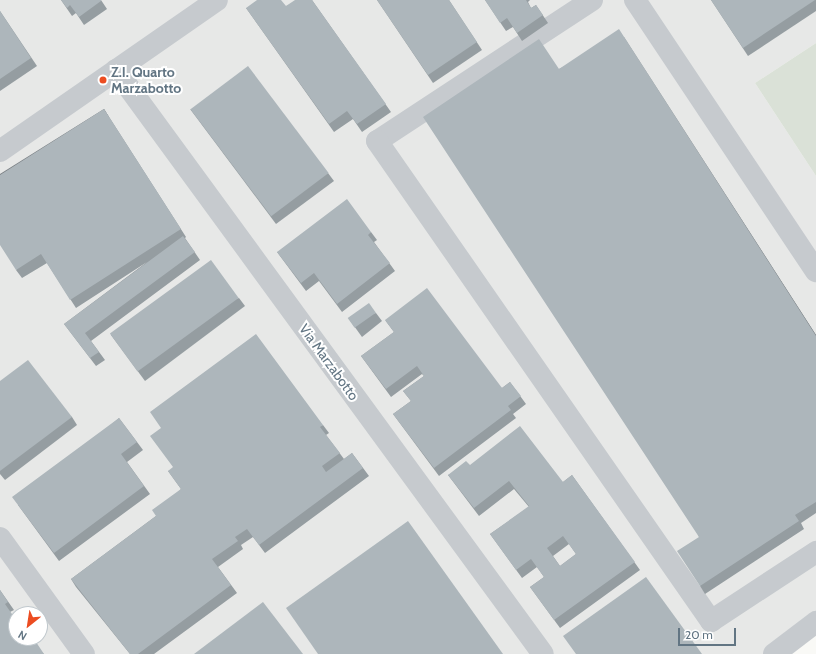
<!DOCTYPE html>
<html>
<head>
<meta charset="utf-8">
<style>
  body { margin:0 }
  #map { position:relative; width:816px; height:654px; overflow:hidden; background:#f9f9f6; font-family:Cabin,sans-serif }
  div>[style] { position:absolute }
  .built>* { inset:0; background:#e7e8e7 }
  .green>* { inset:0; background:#dae1d7 }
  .minor>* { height:22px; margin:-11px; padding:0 11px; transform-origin:11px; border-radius:11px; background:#c6cace }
  .wall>* { inset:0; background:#959da1 }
  .shaded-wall>* { inset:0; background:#797f83; transform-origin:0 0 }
  .building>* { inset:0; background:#adb6bb; transform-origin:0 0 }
  .dots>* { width:11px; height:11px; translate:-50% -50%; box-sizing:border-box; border:2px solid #fff; border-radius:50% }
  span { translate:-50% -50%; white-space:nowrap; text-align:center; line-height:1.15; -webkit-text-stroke:4px #fff; paint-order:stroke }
  .poi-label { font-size:14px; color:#627583; font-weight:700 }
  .left { translate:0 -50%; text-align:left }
  .street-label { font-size:14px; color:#627583 }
  .north { position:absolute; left:8px; top:606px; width:40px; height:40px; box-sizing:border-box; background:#fff; border:1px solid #c0c8cd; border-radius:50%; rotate:210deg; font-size:11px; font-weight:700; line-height:16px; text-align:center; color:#627583 }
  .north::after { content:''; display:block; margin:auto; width:14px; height:18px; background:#ec4d22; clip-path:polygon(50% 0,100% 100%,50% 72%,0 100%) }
  .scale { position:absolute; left:678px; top:628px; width:58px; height:18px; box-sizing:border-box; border:2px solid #627583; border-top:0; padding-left:5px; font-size:12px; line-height:14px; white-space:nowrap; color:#627583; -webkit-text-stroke:3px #fff; paint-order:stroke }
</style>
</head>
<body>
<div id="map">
  <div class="built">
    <div style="clip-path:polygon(evenodd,0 0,816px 0,816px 43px,755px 83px,816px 176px,816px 634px,789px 654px,0 654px,0 0,16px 614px,40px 614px,40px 638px,16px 638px,16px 614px)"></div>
  </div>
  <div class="green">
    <div style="clip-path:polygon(816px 43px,816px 176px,755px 83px)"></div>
  </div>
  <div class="minor">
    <div style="left:592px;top:0;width:257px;rotate:146.7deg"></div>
    <div style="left:377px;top:141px;width:585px;rotate:55.17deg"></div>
    <div style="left:711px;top:621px;width:126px;rotate:-33.3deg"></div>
    <div style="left:635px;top:0;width:326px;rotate:56.3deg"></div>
    <div style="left:116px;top:70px;width:723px;rotate:53.83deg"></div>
    <div style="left:0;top:151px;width:264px;rotate:-34.8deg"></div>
    <div style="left:0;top:538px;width:143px;rotate:54.1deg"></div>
    <div style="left:774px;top:654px;width:53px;rotate:-37.3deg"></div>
  </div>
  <div class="wall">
    <div style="clip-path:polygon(61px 0,101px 0,107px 9px,84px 25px,76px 13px,72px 16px)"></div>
    <div style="clip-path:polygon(312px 0,391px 112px,362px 132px,353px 119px,334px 132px,246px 8px,286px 6px)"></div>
    <div style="clip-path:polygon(377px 0,449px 0,482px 50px,433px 83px)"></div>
    <div style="clip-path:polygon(485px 0,530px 0,528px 2px,531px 8px,536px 5px,548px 23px,522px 41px,513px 27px,506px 31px)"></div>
    <div style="clip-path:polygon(711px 0,816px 0,816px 11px,748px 56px)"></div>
    <div style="clip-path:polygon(0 11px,37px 66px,0 91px)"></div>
    <div style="clip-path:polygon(624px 37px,816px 335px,816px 513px,801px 523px,804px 529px,705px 594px,700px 586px,699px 537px,559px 69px)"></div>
    <div style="clip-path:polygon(104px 109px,186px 237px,185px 238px,200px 260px,91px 341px,105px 360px,96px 366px,64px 324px,147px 262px,76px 308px,47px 263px,22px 278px,16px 270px)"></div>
    <div style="clip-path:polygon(190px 109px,328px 173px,334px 181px,276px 224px)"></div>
    <div style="clip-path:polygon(371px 232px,377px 240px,374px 242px,395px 271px,342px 312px,319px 281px,306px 291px,277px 252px)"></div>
    <div style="clip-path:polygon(239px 298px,245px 306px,145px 381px,111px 335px)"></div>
    <div style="clip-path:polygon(376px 313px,382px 321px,362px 337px,349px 319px)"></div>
    <div style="clip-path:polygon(385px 320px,502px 388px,510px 382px,526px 404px,513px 414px,516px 418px,439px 476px,393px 414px,411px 401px,403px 391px,424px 376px,422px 374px,391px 397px,361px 356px,394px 332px)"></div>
    <div style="clip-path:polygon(0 381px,72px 417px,77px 425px,5px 480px,0 474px)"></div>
    <div style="clip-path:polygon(119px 418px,143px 450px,127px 462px,150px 494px,59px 561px,18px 505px)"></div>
    <div style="clip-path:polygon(323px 425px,329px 433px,326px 435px,344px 459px,352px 453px,369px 476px,265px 553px,253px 537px,241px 545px,243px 549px,218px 567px,237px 593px,154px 654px,130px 654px,76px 587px,71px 579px,156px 516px,181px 489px,168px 471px)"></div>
    <div style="clip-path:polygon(evenodd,470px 465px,563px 482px,572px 475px,640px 570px,560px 628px,530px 587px,544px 577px,537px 567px,522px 578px,490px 534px,529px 507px,514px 489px,479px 516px,448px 475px,470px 465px,569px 544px,576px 554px,560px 566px,553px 556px,569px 544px)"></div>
    <div style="clip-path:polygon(0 590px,14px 610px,10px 612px,32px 644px,44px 654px,0 654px)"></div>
  </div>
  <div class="shaded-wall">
    <div style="clip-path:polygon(619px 29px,816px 335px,816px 336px)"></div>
    <div style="left:104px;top:109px;width:9px;height:143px;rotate:58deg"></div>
  </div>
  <div class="building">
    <div style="clip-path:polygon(61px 0,101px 0,101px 1px,79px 17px,70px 5px,67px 8px)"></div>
    <div style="clip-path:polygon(257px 0,281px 0,286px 6px,295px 0,312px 0,386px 104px,357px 124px,347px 111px,329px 124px,246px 8px)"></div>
    <div style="clip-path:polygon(377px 0,449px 0,477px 42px,428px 75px)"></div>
    <div style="clip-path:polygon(485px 0,526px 0,531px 8px,536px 5px,543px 15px,517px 33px,507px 18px,500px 23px)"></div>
    <div style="clip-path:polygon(711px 0,815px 0,743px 48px)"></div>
    <div style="clip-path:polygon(0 11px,31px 58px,0 79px)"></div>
    <div style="clip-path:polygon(619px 29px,816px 336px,816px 502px,795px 515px,799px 521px,700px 586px,677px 551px,699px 537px,423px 117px,539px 39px,559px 69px)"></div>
    <div style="left:248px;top:66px;width:134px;height:72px;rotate:53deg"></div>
    <div style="clip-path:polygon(104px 109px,181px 229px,70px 300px,41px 254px,16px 270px,0 245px,0 175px)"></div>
    <div style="clip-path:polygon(347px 199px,371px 232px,368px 235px,390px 263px,337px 304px,314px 273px,301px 283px,277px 252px)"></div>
    <div style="clip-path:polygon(183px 236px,195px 252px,85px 333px,99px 352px,90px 358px,64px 324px)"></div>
    <div style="left:211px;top:260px;width:47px;height:125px;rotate:54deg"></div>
    <div style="clip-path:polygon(427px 288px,502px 388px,510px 382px,521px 396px,508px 406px,511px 410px,434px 468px,393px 414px,411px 401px,403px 391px,424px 376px,417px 366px,386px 389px,361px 356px,394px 332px,385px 320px)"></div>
    <div style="left:369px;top:303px;width:12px;height:26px;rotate:55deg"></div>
    <div style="clip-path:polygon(256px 334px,323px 425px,320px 427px,340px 453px,322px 466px,326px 472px,352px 453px,363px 468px,259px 545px,247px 529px,235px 537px,238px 541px,212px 559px,231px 585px,138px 654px,130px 654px,71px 579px,156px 516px,152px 510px,181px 489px,168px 471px,173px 467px,150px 436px,161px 428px,150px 412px)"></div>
    <div style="clip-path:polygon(28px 360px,72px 417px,0 471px,0 381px)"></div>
    <div style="clip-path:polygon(119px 418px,137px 442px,121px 454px,144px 486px,54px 553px,12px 497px)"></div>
    <div style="clip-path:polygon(evenodd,520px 426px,563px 482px,572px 475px,635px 562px,554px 620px,530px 587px,544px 577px,531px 559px,516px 570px,490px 534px,529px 506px,509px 481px,474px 508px,448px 475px,466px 461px,470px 465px,520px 426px,563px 536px,576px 554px,560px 566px,547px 548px,563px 536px)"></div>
    <div style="clip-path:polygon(408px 521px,503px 654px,318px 654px,286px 608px)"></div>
    <div style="clip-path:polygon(646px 577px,702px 654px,576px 654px,563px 636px)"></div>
    <div style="clip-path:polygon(0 590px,8px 602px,5px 604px,16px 620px,16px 638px,28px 638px,32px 644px,36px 642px,44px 654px,0 654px)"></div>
    <div style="clip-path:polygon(263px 602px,303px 654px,194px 654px)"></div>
  </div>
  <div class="dots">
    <div style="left:103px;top:80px;background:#ec4d22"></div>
  </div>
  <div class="poi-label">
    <span class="left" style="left:111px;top:80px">Z.I. Quarto<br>Marzabotto</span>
  </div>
  <div class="street-label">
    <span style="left:329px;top:362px;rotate:54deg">Via Marzabotto</span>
  </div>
  <div class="north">N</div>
  <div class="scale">20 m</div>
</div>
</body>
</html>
